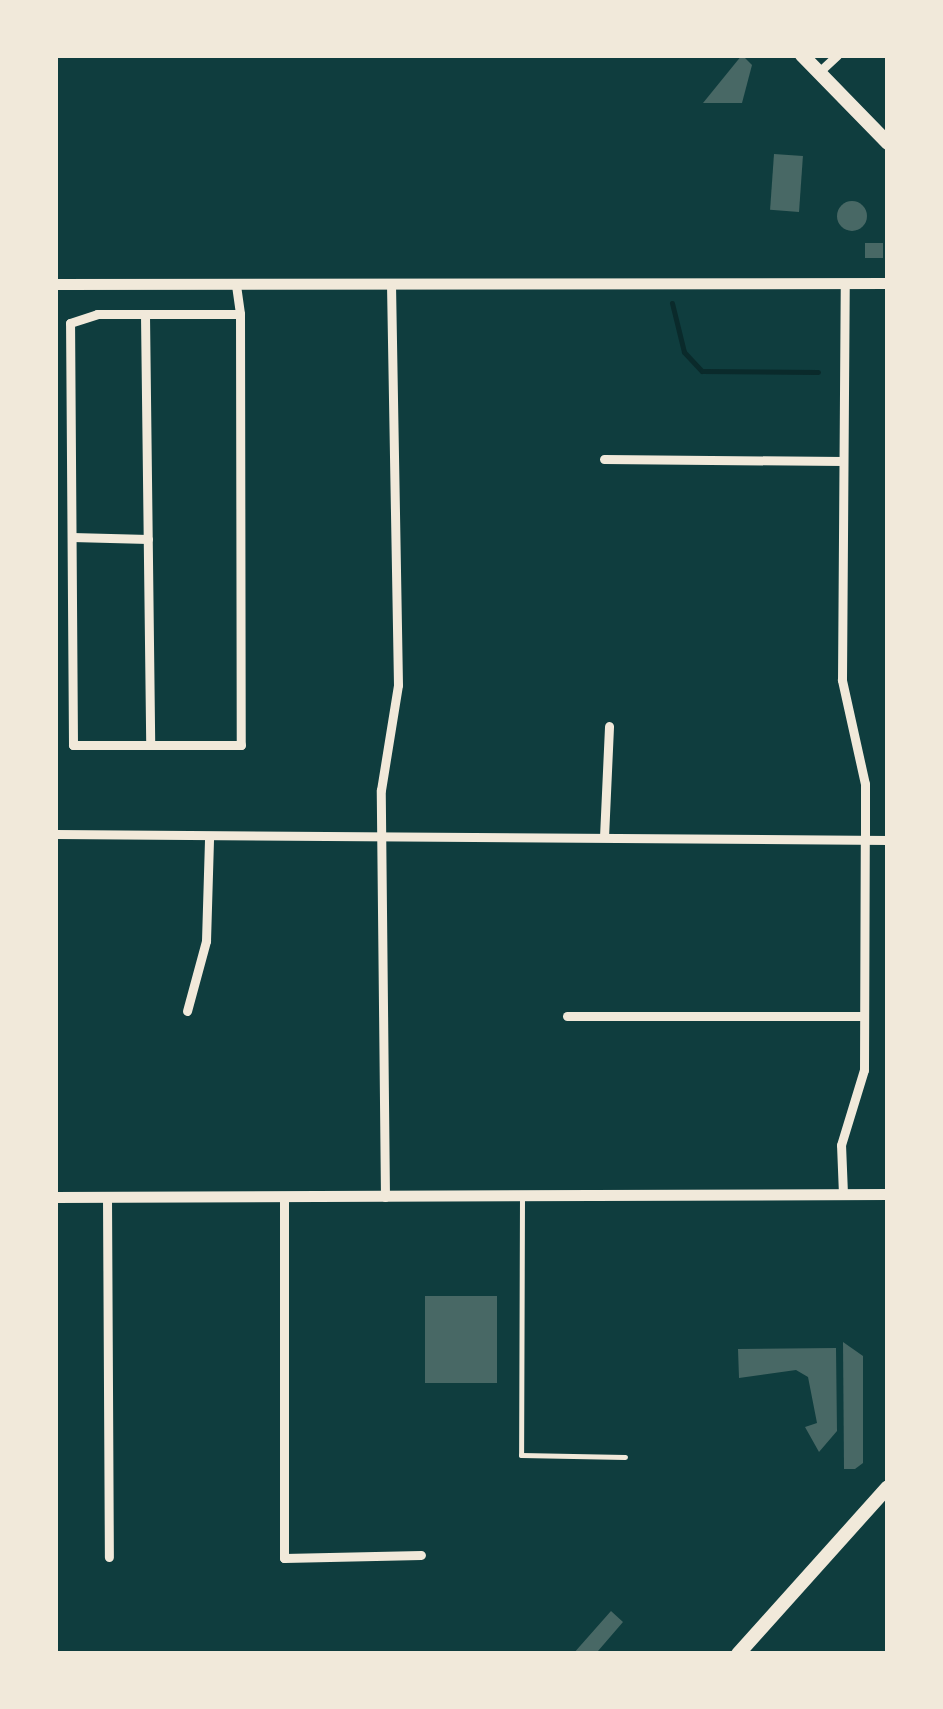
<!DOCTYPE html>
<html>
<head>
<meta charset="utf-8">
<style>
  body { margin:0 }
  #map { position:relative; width:943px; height:1709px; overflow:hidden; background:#0f3d3e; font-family:"PT Sans",sans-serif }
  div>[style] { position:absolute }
  .stream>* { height:5px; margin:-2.5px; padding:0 2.5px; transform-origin:2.5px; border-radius:2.5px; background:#0a2a2b }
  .building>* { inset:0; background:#486865; transform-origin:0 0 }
  .round { border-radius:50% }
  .service>* { height:5px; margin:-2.5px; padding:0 2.5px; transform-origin:2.5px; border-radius:2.5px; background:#f1e9da }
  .minor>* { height:9px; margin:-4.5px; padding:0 4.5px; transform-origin:4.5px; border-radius:4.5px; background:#f1e9da }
  .tertiary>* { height:11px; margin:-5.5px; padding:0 5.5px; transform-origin:5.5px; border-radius:5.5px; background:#f1e9da }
  .primary>* { height:14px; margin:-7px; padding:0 7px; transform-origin:7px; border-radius:7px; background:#f1e9da }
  span { translate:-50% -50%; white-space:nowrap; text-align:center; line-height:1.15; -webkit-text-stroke:10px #f1e9da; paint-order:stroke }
  .frame { position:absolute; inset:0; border:58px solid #f1e9da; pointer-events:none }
</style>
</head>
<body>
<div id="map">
  <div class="stream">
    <div style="left:672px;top:303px;width:50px;rotate:76.2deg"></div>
    <div style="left:684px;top:352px;width:26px;rotate:47deg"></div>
    <div style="left:702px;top:371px;width:116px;rotate:0.5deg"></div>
  </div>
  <div class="building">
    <div style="clip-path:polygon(742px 55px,752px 65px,742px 103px,703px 103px)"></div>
    <div style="left:774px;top:154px;width:29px;height:56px;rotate:4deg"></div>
    <div class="round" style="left:837px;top:201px;width:30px;height:30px"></div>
    <div style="left:883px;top:243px;width:15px;height:18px;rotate:90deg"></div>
    <div style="left:425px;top:1296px;width:72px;height:87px"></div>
    <div style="clip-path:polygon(843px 1342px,863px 1356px,863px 1463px,855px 1469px,844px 1469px)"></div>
    <div style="clip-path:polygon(836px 1348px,837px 1431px,819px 1452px,805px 1427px,817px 1423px,808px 1377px,796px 1370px,739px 1378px,738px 1349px)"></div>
    <div style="clip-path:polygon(611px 1611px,623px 1622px,598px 1651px,617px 1654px,573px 1654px)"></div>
  </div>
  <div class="service">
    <div style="left:522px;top:1198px;width:257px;rotate:90.2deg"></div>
    <div style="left:521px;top:1455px;width:104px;rotate:1.1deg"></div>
  </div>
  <div class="minor">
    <div style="left:819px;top:72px;width:25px;rotate:-43deg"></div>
    <div style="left:236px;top:285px;width:29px;rotate:82deg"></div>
    <div style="left:240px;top:314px;width:431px;rotate:89.9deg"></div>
    <div style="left:241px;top:745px;width:168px;rotate:180deg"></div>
    <div style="left:73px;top:745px;width:422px;rotate:-90.4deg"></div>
    <div style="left:70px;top:323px;width:28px;rotate:-18deg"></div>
    <div style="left:97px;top:314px;width:143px"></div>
    <div style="left:145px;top:315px;width:430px;rotate:89.3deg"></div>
    <div style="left:604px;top:459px;width:239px;rotate:0.5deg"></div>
    <div style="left:72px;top:537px;width:76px;rotate:1.5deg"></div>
    <div style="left:55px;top:834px;width:833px;rotate:0.41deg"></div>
    <div style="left:604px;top:837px;width:111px;rotate:-87.4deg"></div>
    <div style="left:187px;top:1011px;width:73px;rotate:-74.8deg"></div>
    <div style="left:206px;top:941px;width:103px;rotate:-88.3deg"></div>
    <div style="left:567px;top:1016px;width:297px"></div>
    <div style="left:843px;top:1194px;width:49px;rotate:-92.3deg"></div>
    <div style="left:841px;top:1145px;width:78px;rotate:-73deg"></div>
    <div style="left:864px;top:1070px;width:230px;rotate:-89.8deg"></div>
    <div style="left:865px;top:840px;width:56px;rotate:-90deg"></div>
    <div style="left:865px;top:784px;width:107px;rotate:-102.5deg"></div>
    <div style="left:842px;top:680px;width:396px;rotate:-89.6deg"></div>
    <div style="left:107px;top:1197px;width:360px;rotate:89.7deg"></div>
    <div style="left:284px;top:1197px;width:361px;rotate:90deg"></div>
    <div style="left:284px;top:1558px;width:137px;rotate:-1.3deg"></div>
    <div style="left:385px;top:1197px;width:407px;rotate:-90.6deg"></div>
    <div style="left:381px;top:790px;width:106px;rotate:-80.8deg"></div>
    <div style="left:398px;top:685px;width:402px;rotate:-91deg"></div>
  </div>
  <div class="tertiary">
    <div style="left:55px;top:284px;width:833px;rotate:-0.07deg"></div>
    <div style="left:55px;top:1197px;width:833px;rotate:-0.21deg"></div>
  </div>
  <div class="primary">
    <div style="left:802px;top:55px;width:123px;rotate:45.7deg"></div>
    <div style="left:738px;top:1654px;width:224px;rotate:-48.1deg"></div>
  </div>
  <div class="frame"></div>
</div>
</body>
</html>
